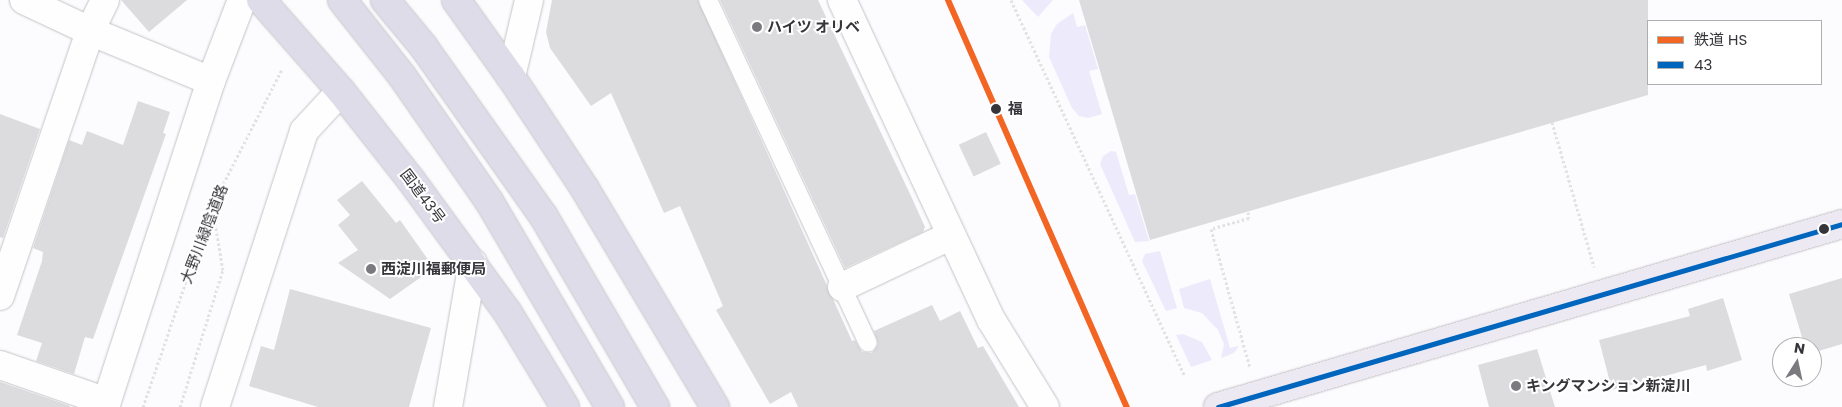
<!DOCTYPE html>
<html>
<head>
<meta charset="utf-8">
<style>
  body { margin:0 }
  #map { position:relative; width:1842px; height:407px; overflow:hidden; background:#fcfbfe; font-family:Poppins,"Noto Sans JP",sans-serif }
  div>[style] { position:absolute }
  .green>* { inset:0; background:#edeafc }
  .building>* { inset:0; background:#dcdcdf; transform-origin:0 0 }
  .path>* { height:3px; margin-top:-1.5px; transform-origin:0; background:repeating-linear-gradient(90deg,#e2e2e2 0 2.5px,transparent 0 5px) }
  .roads { filter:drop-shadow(0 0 1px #c4c3c6) drop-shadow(0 0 1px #c4c3c6) }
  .lane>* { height:18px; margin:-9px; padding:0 9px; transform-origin:9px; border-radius:9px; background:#fffeff }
  .street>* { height:28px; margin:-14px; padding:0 14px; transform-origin:14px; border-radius:14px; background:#fffeff }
  .secondary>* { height:28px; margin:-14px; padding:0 14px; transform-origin:14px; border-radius:14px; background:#fffeff }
  .primary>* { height:28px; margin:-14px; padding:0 14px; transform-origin:14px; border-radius:14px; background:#ece9f3 }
  .highway>* { height:28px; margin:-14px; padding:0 14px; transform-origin:14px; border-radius:14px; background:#dfdcea }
  .bus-1>* { height:5px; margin:-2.5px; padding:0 2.5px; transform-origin:2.5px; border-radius:2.5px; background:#0065bd }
  .rail-1>* { height:6px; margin:-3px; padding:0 3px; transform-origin:3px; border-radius:3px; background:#f26522 }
  .dots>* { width:14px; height:14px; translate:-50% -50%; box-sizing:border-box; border:2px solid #fff; border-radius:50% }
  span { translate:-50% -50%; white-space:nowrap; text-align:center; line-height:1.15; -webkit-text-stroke:4px #fff; paint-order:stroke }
  .poi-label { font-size:15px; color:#36353a; font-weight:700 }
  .left { translate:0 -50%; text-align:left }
  .stop-label { font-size:15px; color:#36353a; font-weight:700 }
  .street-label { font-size:15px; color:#36353a }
  .legend { position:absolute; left:1647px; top:20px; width:175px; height:65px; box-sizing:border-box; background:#fff; border:1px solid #afaeb0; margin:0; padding:6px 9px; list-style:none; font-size:15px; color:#36353a }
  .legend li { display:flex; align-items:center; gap:10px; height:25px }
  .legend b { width:25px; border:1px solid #afaeb0 }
  .north { position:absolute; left:1772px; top:337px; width:50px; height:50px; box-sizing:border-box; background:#fff; border:1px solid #afaeb0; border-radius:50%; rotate:10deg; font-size:14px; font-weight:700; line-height:20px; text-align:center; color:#36353a }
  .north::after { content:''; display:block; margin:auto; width:18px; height:22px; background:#7b7a7f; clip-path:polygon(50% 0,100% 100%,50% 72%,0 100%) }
</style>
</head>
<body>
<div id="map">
  <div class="green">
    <div style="clip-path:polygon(1022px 0,1053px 0,1038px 17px)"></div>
    <div style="clip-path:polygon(1073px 13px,1077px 27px,1085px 25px,1098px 69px,1089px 71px,1102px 114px,1088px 118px,1079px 116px,1072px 108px,1049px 57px,1051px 34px,1057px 24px)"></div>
    <div style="clip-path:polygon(1111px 151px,1116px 152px,1129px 195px,1135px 194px,1149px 241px,1135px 242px,1100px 164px,1103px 156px)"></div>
    <div style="clip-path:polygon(1160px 251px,1177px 308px,1166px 311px,1142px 261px,1145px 254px)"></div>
    <div style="clip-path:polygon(1210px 279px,1230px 348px,1239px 346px,1234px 353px,1221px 358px,1224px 344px,1218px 330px,1202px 313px,1184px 308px,1179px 289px)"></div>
    <div style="clip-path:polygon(1183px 334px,1202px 342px,1212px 360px,1191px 367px,1176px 335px)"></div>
  </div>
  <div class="building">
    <div style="clip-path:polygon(121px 0,187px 0,149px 32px)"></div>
    <div style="clip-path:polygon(552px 0,698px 0,852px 341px,855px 340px,862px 352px,872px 353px,878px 344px,874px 331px,932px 305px,940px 321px,960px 311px,978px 348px,983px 346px,1019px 407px,798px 407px,791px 392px,770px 404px,716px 310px,723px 306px,680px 206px,664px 213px,611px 93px,591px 106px,550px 48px,546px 32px)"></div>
    <div style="clip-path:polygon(720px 0,818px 0,911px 196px,925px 227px,923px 232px,845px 268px)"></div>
    <div style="clip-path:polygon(1079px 0,1648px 0,1648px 95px,1150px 240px)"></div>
    <div style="clip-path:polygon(138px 101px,170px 112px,163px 133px,166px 134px,93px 339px,85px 337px,74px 374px,36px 361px,42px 343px,17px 335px,42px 261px,43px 252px,33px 248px,69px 140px,82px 145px,87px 131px,123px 145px)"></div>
    <div style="clip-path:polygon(0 114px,40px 129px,3px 238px,0 237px)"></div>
    <div style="left:986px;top:132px;width:35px;height:30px;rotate:65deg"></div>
    <div style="clip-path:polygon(362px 181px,396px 223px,400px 220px,434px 268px,390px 299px,338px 263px,358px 250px,338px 225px,350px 215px,337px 200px)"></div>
    <div style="clip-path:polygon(1842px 278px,1842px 344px,1812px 353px,1812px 347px,1805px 347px,1789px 294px)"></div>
    <div style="clip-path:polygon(290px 289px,431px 328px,409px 407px,318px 407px,249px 386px,261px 346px,274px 350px)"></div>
    <div style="clip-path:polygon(1723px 298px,1742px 360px,1707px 371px,1706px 365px,1612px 390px,1599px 340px,1690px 316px,1688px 309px)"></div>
    <div style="clip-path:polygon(1537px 349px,1555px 407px,1489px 407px,1478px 365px)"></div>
    <div style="clip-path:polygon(0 382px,70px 406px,69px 407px,0 407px)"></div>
  </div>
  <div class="path">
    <div style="left:1011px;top:0;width:414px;rotate:65.2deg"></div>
    <div style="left:1552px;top:122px;width:151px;rotate:73.8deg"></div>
    <div style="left:1248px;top:212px;width:6px;rotate:81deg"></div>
    <div style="left:1249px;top:218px;width:40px;rotate:164deg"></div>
    <div style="left:1211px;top:229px;width:144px;rotate:74.3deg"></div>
    <div style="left:143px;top:407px;width:213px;rotate:-71.1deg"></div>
    <div style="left:212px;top:206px;width:154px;rotate:-62.9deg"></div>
    <div style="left:180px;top:407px;width:144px;rotate:-72.6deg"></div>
    <div style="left:223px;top:270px;width:65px;rotate:-99.8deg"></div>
  </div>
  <div class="roads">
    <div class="lane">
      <div style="left:708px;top:0;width:378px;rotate:65deg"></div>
    </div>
    <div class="street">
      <div style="left:842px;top:287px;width:119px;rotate:-25.3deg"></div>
      <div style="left:0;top:296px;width:280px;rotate:-71.2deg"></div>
      <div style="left:90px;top:31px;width:131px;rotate:22.5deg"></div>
      <div style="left:0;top:365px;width:113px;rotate:19.1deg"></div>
      <div style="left:105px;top:407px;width:343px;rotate:-72deg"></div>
      <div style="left:211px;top:81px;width:87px;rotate:-69.1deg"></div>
      <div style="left:215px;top:407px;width:290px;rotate:-72.1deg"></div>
      <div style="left:304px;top:131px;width:54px;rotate:-47.2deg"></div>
      <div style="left:448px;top:407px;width:146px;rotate:-80.2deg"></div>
    </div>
    <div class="secondary">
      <div style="left:24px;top:0;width:73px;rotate:25.2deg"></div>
      <div style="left:90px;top:31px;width:34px;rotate:-64deg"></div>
      <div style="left:842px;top:0;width:354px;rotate:65deg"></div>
      <div style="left:992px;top:321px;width:101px;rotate:58.4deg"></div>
      <div style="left:511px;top:77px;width:79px;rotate:-76.8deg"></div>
    </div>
    <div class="primary">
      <div style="left:1218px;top:407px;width:650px;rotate:-16.34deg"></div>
    </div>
    <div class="highway">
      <div style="left:261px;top:0;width:121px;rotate:48.7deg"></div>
      <div style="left:341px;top:91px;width:113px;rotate:51.8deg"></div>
      <div style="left:411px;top:180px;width:165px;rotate:53.9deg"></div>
      <div style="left:508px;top:313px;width:110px;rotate:58.8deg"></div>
      <div style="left:342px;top:0;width:97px;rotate:51.7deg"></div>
      <div style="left:402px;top:76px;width:152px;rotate:55.2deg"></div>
      <div style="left:489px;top:201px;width:239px;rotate:59.6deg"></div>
      <div style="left:385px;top:0;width:60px;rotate:50.4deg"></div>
      <div style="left:423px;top:46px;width:209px;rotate:54.7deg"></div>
      <div style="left:544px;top:217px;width:220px;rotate:59.7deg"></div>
      <div style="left:456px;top:0;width:95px;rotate:54.5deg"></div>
      <div style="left:511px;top:77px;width:134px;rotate:56.5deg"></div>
      <div style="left:585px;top:189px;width:254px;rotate:59.2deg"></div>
    </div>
  </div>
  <div class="bus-1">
    <div style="left:1218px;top:407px;width:650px;rotate:-16.34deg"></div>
  </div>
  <div class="rail-1">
    <div style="left:948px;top:0;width:445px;rotate:66.3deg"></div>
  </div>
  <div class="dots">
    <div style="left:757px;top:27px;background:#7b7a7f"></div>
    <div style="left:996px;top:109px;background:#36353a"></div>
    <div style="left:1824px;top:229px;background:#36353a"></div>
    <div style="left:371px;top:269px;background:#7b7a7f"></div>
    <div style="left:1516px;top:386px;background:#7b7a7f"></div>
  </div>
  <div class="poi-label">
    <span class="left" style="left:767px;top:27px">ハイツ オリベ</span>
    <span class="left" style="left:381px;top:269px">西淀川福郵便局</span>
    <span class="left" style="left:1526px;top:386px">キングマンション新淀川</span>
  </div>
  <div class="stop-label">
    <span class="left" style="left:1008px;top:109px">福</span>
  </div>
  <div class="street-label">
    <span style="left:423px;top:196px;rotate:53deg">国道43号</span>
    <span style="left:204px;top:234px;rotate:-69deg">大野川緑陰道路</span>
  </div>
  <ul class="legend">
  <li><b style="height:6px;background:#f26522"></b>鉄道 HS</li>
  <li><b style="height:6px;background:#0065bd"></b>43</li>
  </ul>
  <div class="north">N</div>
</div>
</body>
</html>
